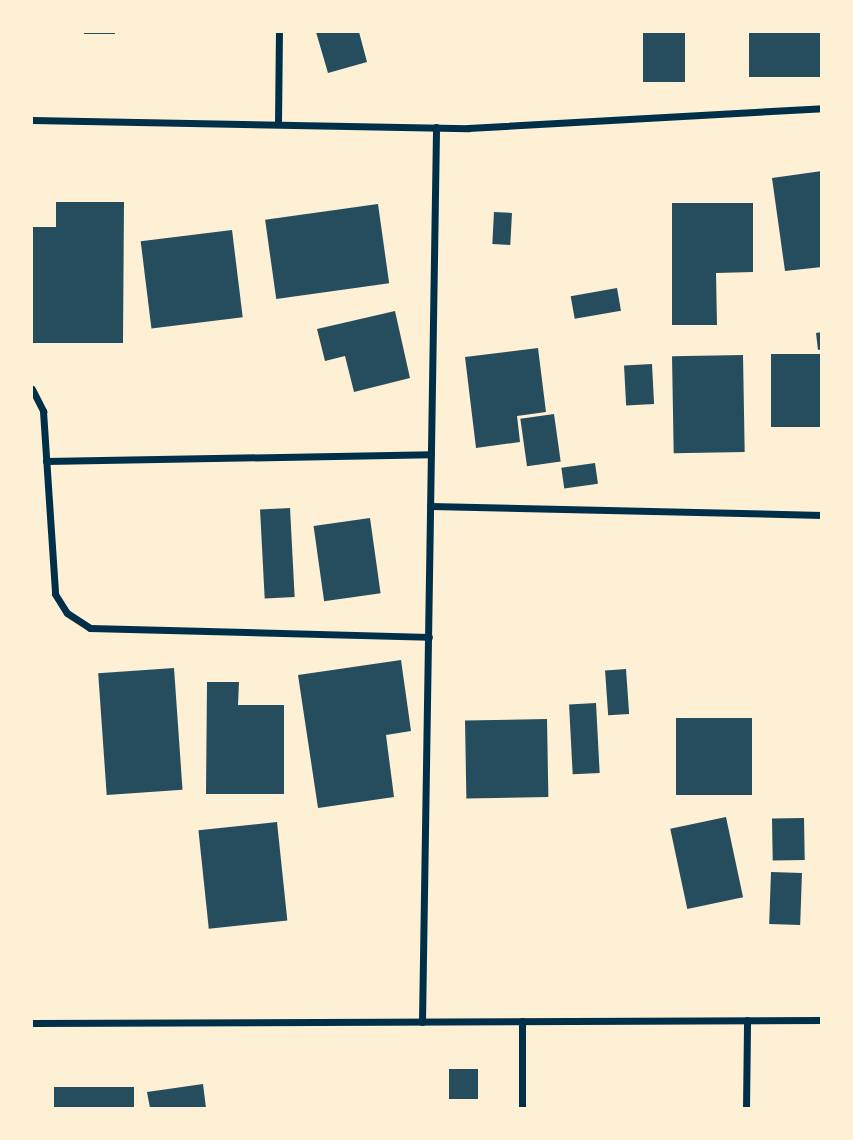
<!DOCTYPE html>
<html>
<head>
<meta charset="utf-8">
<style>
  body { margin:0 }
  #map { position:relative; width:853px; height:1140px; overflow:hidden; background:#fdf0d5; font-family:Bitter,serif }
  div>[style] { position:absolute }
  .building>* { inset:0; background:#264d5e; transform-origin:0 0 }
  .minor>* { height:7px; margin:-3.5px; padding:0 3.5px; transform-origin:3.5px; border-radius:3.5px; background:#003049 }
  span { translate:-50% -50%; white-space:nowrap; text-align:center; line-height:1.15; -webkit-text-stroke:5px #fdf0d5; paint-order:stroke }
  .frame { position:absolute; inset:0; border:33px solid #fdf0d5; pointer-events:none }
</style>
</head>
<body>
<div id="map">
  <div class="building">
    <div style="left:84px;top:32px;width:31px;height:2px"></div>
    <div style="clip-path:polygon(316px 32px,359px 32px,367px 62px,328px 73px)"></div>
    <div style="left:643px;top:32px;width:42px;height:50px"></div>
    <div style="left:749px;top:32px;width:73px;height:45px"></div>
    <div style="clip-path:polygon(822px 171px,822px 267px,785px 271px,772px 178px)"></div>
    <div style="clip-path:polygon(56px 202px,124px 202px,123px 343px,32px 343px,32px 227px,56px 227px)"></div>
    <div style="clip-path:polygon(672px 203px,753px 203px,753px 272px,716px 273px,717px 325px,672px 325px)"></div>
    <div style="left:378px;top:204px;width:80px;height:114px;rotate:82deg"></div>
    <div style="left:494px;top:212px;width:18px;height:32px;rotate:3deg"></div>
    <div style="left:232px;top:230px;width:88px;height:92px;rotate:83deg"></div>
    <div style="left:617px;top:288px;width:23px;height:47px;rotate:80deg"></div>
    <div style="clip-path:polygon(395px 311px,410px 378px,354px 392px,345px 356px,325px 361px,317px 329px)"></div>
    <div style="clip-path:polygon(822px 332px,822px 349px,818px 350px,816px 333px)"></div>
    <div style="clip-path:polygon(538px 348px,546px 412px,517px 416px,520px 442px,476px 448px,465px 357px)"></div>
    <div style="left:822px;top:354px;width:73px;height:51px;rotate:90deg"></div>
    <div style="left:743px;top:355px;width:97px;height:71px;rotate:89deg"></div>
    <div style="left:652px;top:364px;width:40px;height:28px;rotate:87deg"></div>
    <div style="left:554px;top:414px;width:48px;height:34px;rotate:82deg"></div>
    <div style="left:595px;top:463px;width:21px;height:34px;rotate:82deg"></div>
    <div style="left:290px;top:508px;width:89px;height:30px;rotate:87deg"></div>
    <div style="left:370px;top:518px;width:76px;height:57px;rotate:82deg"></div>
    <div style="clip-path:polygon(401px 660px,411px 731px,386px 735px,394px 797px,318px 808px,298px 675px)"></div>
    <div style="left:174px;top:668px;width:122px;height:76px;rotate:86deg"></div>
    <div style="left:626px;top:669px;width:45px;height:21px;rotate:86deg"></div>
    <div style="clip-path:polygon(207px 682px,239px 682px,238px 705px,284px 705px,284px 794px,206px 794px)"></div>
    <div style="left:596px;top:703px;width:70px;height:27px;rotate:87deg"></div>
    <div style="left:752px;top:718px;width:77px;height:76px;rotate:90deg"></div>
    <div style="left:547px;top:719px;width:78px;height:82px;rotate:89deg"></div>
    <div style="left:726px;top:817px;width:82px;height:57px;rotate:78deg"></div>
    <div style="left:804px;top:818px;width:42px;height:32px;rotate:89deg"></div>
    <div style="left:277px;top:822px;width:99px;height:79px;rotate:84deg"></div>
    <div style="left:771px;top:872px;width:31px;height:52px;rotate:2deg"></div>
    <div style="left:478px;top:1069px;width:30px;height:29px;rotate:90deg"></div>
    <div style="clip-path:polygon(203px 1084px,206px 1108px,150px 1108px,147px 1092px)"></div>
    <div style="left:54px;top:1087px;width:80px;height:21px"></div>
  </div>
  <div class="minor">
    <div style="left:32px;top:120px;width:436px;rotate:1.1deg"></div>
    <div style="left:468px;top:128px;width:355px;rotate:-3.2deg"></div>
    <div style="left:278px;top:124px;width:92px;rotate:-89.4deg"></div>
    <div style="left:32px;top:389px;width:25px;rotate:63deg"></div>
    <div style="left:43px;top:411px;width:183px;rotate:86.2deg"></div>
    <div style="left:55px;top:594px;width:22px;rotate:58deg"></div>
    <div style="left:67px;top:613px;width:27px;rotate:33deg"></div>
    <div style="left:90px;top:628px;width:339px;rotate:1.5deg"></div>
    <div style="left:46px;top:461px;width:385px;rotate:-1deg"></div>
    <div style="left:430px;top:506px;width:392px;rotate:1.3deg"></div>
    <div style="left:522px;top:1021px;width:87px;rotate:90deg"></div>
    <div style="left:422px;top:1022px;width:895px;rotate:-89.1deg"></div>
    <div style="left:32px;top:1023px;width:790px;rotate:-0.22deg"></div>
    <div style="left:746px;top:1108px;width:88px;rotate:-89.3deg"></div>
  </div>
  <div class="frame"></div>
</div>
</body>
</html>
